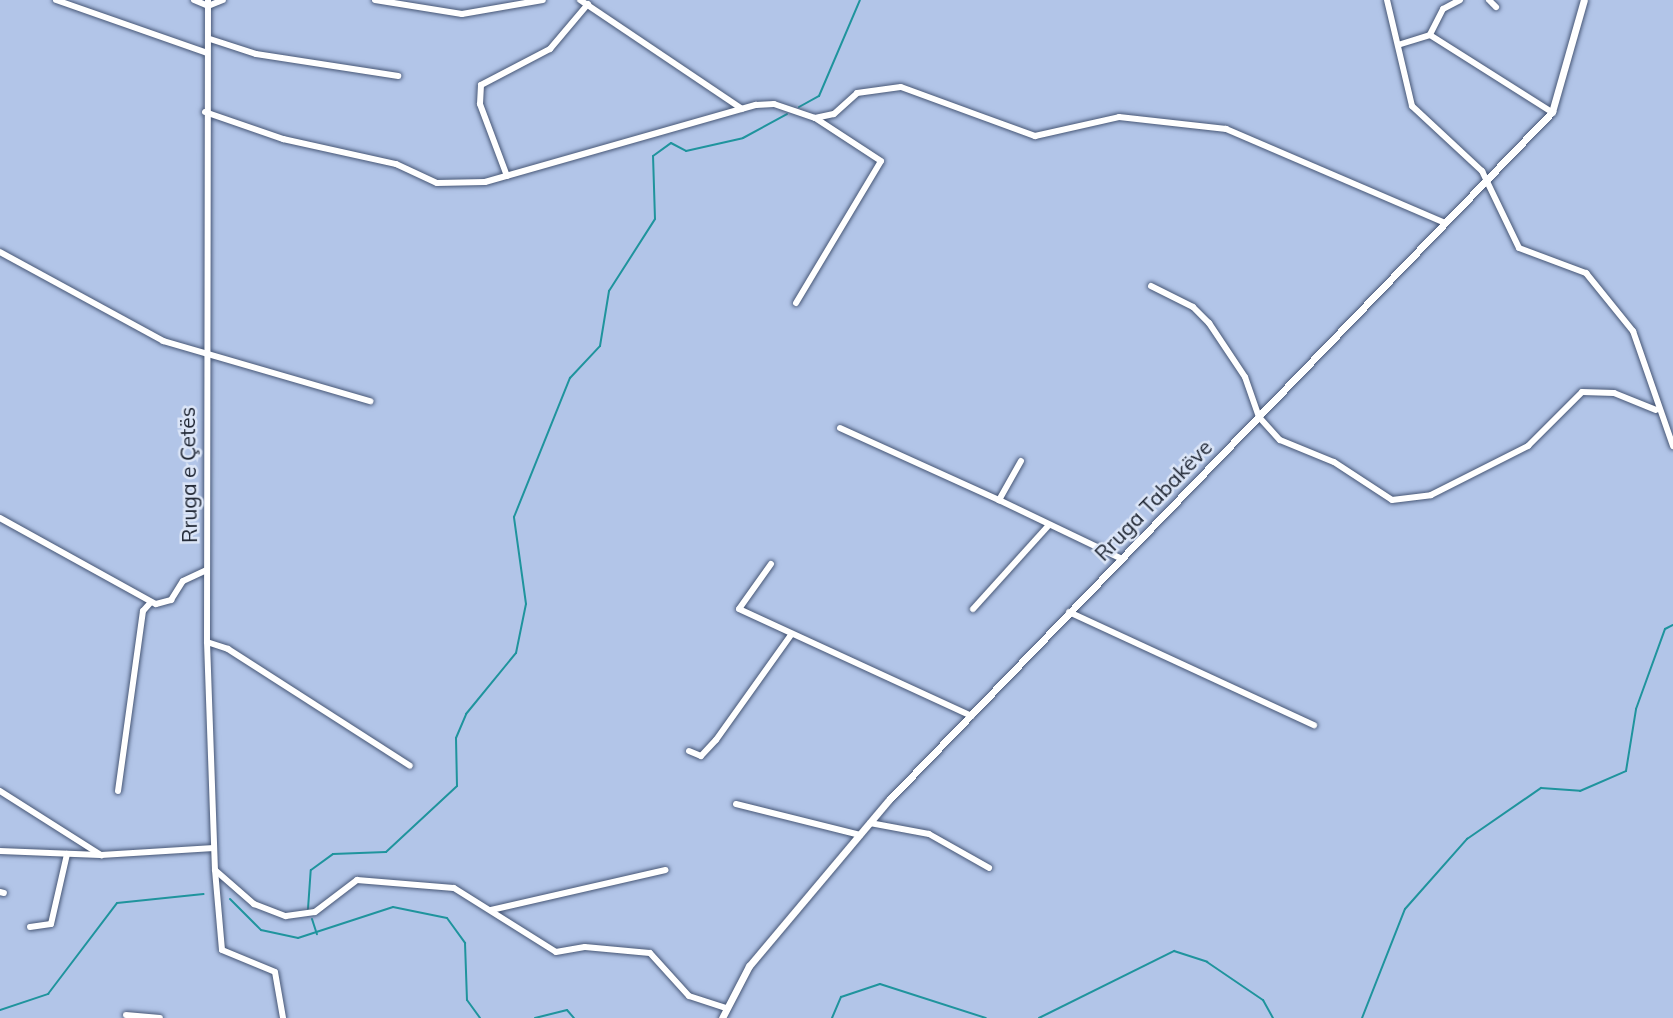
<!DOCTYPE html>
<html>
<head>
<meta charset="utf-8">
<style>
  body { margin:0 }
  #map { position:relative; width:1673px; height:1018px; overflow:hidden; background:#b2c5e8; font-family:Mulish,sans-serif }
  div>[style] { position:absolute }
  .stream>* { height:2px; margin:-1px; padding:0 1px; transform-origin:1px; border-radius:1px; background:#1f949d }
  .roads { filter:drop-shadow(0 0 2px #475776) drop-shadow(0 0 2px #475776) }
  .minor>* { height:6px; margin:-3px; padding:0 3px; transform-origin:3px; border-radius:3px; background:#fff }
  .tertiary>* { height:7px; margin:-3.5px; padding:0 3.5px; transform-origin:3.5px; border-radius:3.5px; background:#fff }
  span { translate:-50% -50%; white-space:nowrap; text-align:center; line-height:1.15; -webkit-text-stroke:5px #dbe5f7; paint-order:stroke }
  .street-label { font-size:21px; color:#202734 }
</style>
</head>
<body>
<div id="map">
  <div class="stream">
    <div style="left:799px;top:107px;width:23px;rotate:-29deg"></div>
    <div style="left:819px;top:96px;width:104px;rotate:-66.9deg"></div>
    <div style="left:230px;top:899px;width:44px;rotate:45deg"></div>
    <div style="left:261px;top:930px;width:38px;rotate:12deg"></div>
    <div style="left:298px;top:938px;width:100px;rotate:-18.1deg"></div>
    <div style="left:393px;top:907px;width:55px;rotate:11.5deg"></div>
    <div style="left:447px;top:918px;width:31px;rotate:54deg"></div>
    <div style="left:465px;top:943px;width:57px;rotate:88deg"></div>
    <div style="left:467px;top:1000px;width:22px;rotate:54deg"></div>
    <div style="left:308px;top:909px;width:39px;rotate:-86deg"></div>
    <div style="left:311px;top:870px;width:27px;rotate:-36deg"></div>
    <div style="left:333px;top:854px;width:53px;rotate:-2.2deg"></div>
    <div style="left:386px;top:852px;width:97px;rotate:-42.9deg"></div>
    <div style="left:457px;top:786px;width:48px;rotate:-91.2deg"></div>
    <div style="left:456px;top:738px;width:26px;rotate:-67deg"></div>
    <div style="left:466px;top:714px;width:79px;rotate:-50.7deg"></div>
    <div style="left:516px;top:653px;width:50px;rotate:-78.5deg"></div>
    <div style="left:526px;top:604px;width:88px;rotate:-97.9deg"></div>
    <div style="left:514px;top:517px;width:150px;rotate:-68.1deg"></div>
    <div style="left:570px;top:378px;width:44px;rotate:-46.8deg"></div>
    <div style="left:600px;top:346px;width:56px;rotate:-80.7deg"></div>
    <div style="left:609px;top:291px;width:85px;rotate:-57.4deg"></div>
    <div style="left:655px;top:219px;width:63px;rotate:-91.8deg"></div>
    <div style="left:653px;top:156px;width:22px;rotate:-36deg"></div>
    <div style="left:671px;top:143px;width:17px;rotate:28deg"></div>
    <div style="left:686px;top:151px;width:58px;rotate:-12.8deg"></div>
    <div style="left:743px;top:138px;width:50px;rotate:-28.6deg"></div>
    <div style="left:312px;top:919px;width:16px;rotate:72deg"></div>
    <div style="left:0;top:1010px;width:51px;rotate:-18.4deg"></div>
    <div style="left:48px;top:994px;width:114px;rotate:-52.8deg"></div>
    <div style="left:117px;top:903px;width:87px;rotate:-5.9deg"></div>
    <div style="left:535px;top:1018px;width:33px;rotate:-14deg"></div>
    <div style="left:567px;top:1010px;width:11px;rotate:49deg"></div>
    <div style="left:832px;top:1018px;width:23px;rotate:-67deg"></div>
    <div style="left:841px;top:997px;width:41px;rotate:-18.4deg"></div>
    <div style="left:880px;top:984px;width:111px;rotate:17.8deg"></div>
    <div style="left:1039px;top:1018px;width:151px;rotate:-26.4deg"></div>
    <div style="left:1174px;top:951px;width:35px;rotate:18deg"></div>
    <div style="left:1207px;top:962px;width:68px;rotate:34.2deg"></div>
    <div style="left:1263px;top:1000px;width:21px;rotate:61deg"></div>
    <div style="left:1362px;top:1018px;width:117px;rotate:-68.5deg"></div>
    <div style="left:1405px;top:909px;width:94px;rotate:-48.5deg"></div>
    <div style="left:1467px;top:839px;width:90px;rotate:-34.6deg"></div>
    <div style="left:1541px;top:788px;width:39px;rotate:4deg"></div>
    <div style="left:1580px;top:791px;width:50px;rotate:-23.5deg"></div>
    <div style="left:1626px;top:771px;width:63px;rotate:-80.8deg"></div>
    <div style="left:1636px;top:709px;width:85px;rotate:-70.1deg"></div>
    <div style="left:1665px;top:629px;width:9px;rotate:-27deg"></div>
  </div>
  <div class="roads">
    <div class="minor">
      <div style="left:56px;top:0;width:160px;rotate:19.3deg"></div>
      <div style="left:194px;top:0;width:15px;rotate:23deg"></div>
      <div style="left:208px;top:6px;width:16px;rotate:-22deg"></div>
      <div style="left:208px;top:0;width:642px;rotate:90.09deg"></div>
      <div style="left:207px;top:642px;width:228px;rotate:88deg"></div>
      <div style="left:215px;top:870px;width:80px;rotate:85deg"></div>
      <div style="left:222px;top:950px;width:57px;rotate:22.5deg"></div>
      <div style="left:275px;top:972px;width:47px;rotate:80.1deg"></div>
      <div style="left:375px;top:0;width:88px;rotate:9.1deg"></div>
      <div style="left:462px;top:14px;width:82px;rotate:-9.8deg"></div>
      <div style="left:580px;top:0;width:195px;rotate:33.9deg"></div>
      <div style="left:1387px;top:0;width:109px;rotate:76.7deg"></div>
      <div style="left:1412px;top:106px;width:96px;rotate:42.9deg"></div>
      <div style="left:1482px;top:171px;width:85px;rotate:64.3deg"></div>
      <div style="left:1519px;top:248px;width:72px;rotate:20.5deg"></div>
      <div style="left:1586px;top:273px;width:75px;rotate:51deg"></div>
      <div style="left:1633px;top:331px;width:122px;rotate:70.8deg"></div>
      <div style="left:1460px;top:0;width:19px;rotate:152deg"></div>
      <div style="left:1443px;top:9px;width:29px;rotate:117deg"></div>
      <div style="left:1430px;top:35px;width:144px;rotate:32.3deg"></div>
      <div style="left:1489px;top:0;width:10px;rotate:45deg"></div>
      <div style="left:210px;top:39px;width:48px;rotate:18.1deg"></div>
      <div style="left:256px;top:54px;width:144px;rotate:8.8deg"></div>
      <div style="left:1401px;top:44px;width:30px;rotate:-17deg"></div>
      <div style="left:205px;top:112px;width:83px;rotate:19.1deg"></div>
      <div style="left:283px;top:139px;width:116px;rotate:12.5deg"></div>
      <div style="left:396px;top:164px;width:45px;rotate:24.9deg"></div>
      <div style="left:437px;top:183px;width:48px;rotate:-1.2deg"></div>
      <div style="left:485px;top:182px;width:282px;rotate:-15.9deg"></div>
      <div style="left:756px;top:105px;width:18px;rotate:-3deg"></div>
      <div style="left:774px;top:104px;width:43px;rotate:18.9deg"></div>
      <div style="left:815px;top:118px;width:19px;rotate:-12deg"></div>
      <div style="left:834px;top:114px;width:31px;rotate:-42deg"></div>
      <div style="left:857px;top:93px;width:44px;rotate:-7.8deg"></div>
      <div style="left:901px;top:87px;width:143px;rotate:20.1deg"></div>
      <div style="left:1035px;top:136px;width:86px;rotate:-12.7deg"></div>
      <div style="left:1119px;top:117px;width:108px;rotate:6.4deg"></div>
      <div style="left:1226px;top:129px;width:238px;rotate:23.2deg"></div>
      <div style="left:507px;top:176px;width:77px;rotate:-110.6deg"></div>
      <div style="left:480px;top:104px;width:19px;rotate:-87deg"></div>
      <div style="left:481px;top:85px;width:78px;rotate:-27.6deg"></div>
      <div style="left:550px;top:49px;width:59px;rotate:-49.8deg"></div>
      <div style="left:0;top:252px;width:186px;rotate:28.6deg"></div>
      <div style="left:163px;top:341px;width:216px;rotate:16.2deg"></div>
      <div style="left:1151px;top:286px;width:47px;rotate:26.6deg"></div>
      <div style="left:1193px;top:307px;width:23px;rotate:45deg"></div>
      <div style="left:1209px;top:323px;width:65px;rotate:56.3deg"></div>
      <div style="left:1245px;top:377px;width:42px;rotate:70.7deg"></div>
      <div style="left:1259px;top:417px;width:31px;rotate:48deg"></div>
      <div style="left:1280px;top:440px;width:58px;rotate:22.2deg"></div>
      <div style="left:1334px;top:462px;width:69px;rotate:33.2deg"></div>
      <div style="left:1392px;top:500px;width:39px;rotate:-7deg"></div>
      <div style="left:1431px;top:495px;width:109px;rotate:-26.8deg"></div>
      <div style="left:1528px;top:446px;width:76px;rotate:-45deg"></div>
      <div style="left:1582px;top:392px;width:32px;rotate:2deg"></div>
      <div style="left:1614px;top:393px;width:45px;rotate:22deg"></div>
      <div style="left:796px;top:303px;width:165px;rotate:-59.1deg"></div>
      <div style="left:881px;top:161px;width:79px;rotate:-146.9deg"></div>
      <div style="left:840px;top:428px;width:175px;rotate:24.4deg"></div>
      <div style="left:1021px;top:461px;width:45px;rotate:119.4deg"></div>
      <div style="left:999px;top:500px;width:134px;rotate:25.6deg"></div>
      <div style="left:0;top:518px;width:178px;rotate:28.9deg"></div>
      <div style="left:156px;top:604px;width:16px;rotate:-15deg"></div>
      <div style="left:171px;top:600px;width:22px;rotate:-58deg"></div>
      <div style="left:183px;top:581px;width:26px;rotate:-25deg"></div>
      <div style="left:771px;top:564px;width:55px;rotate:125.4deg"></div>
      <div style="left:739px;top:609px;width:256px;rotate:24.7deg"></div>
      <div style="left:973px;top:609px;width:112px;rotate:-47.9deg"></div>
      <div style="left:1069px;top:612px;width:270px;rotate:24.8deg"></div>
      <div style="left:207px;top:642px;width:22px;rotate:18deg"></div>
      <div style="left:228px;top:649px;width:216px;rotate:32.7deg"></div>
      <div style="left:689px;top:751px;width:13px;rotate:23deg"></div>
      <div style="left:701px;top:756px;width:22px;rotate:-47deg"></div>
      <div style="left:716px;top:740px;width:129px;rotate:-54.5deg"></div>
      <div style="left:0;top:791px;width:120px;rotate:32.4deg"></div>
      <div style="left:101px;top:855px;width:113px;rotate:-3.5deg"></div>
      <div style="left:118px;top:791px;width:182px;rotate:-82.1deg"></div>
      <div style="left:143px;top:611px;width:12px;rotate:-48deg"></div>
      <div style="left:736px;top:804px;width:128px;rotate:14deg"></div>
      <div style="left:870px;top:823px;width:60px;rotate:10.6deg"></div>
      <div style="left:929px;top:834px;width:69px;rotate:29.5deg"></div>
      <div style="left:0;top:851px;width:100px;rotate:2.3deg"></div>
      <div style="left:215px;top:870px;width:52px;rotate:41.1deg"></div>
      <div style="left:254px;top:904px;width:34px;rotate:21deg"></div>
      <div style="left:286px;top:916px;width:29px;rotate:-8deg"></div>
      <div style="left:315px;top:912px;width:53px;rotate:-37.3deg"></div>
      <div style="left:357px;top:880px;width:97px;rotate:4.7deg"></div>
      <div style="left:454px;top:888px;width:120px;rotate:32.1deg"></div>
      <div style="left:556px;top:952px;width:29px;rotate:-10deg"></div>
      <div style="left:585px;top:947px;width:65px;rotate:5.3deg"></div>
      <div style="left:650px;top:953px;width:58px;rotate:47.8deg"></div>
      <div style="left:689px;top:996px;width:40px;rotate:18deg"></div>
      <div style="left:0;top:892px;width:4px;rotate:14deg"></div>
      <div style="left:491px;top:910px;width:179px;rotate:-12.9deg"></div>
      <div style="left:30px;top:927px;width:21px;rotate:-8deg"></div>
      <div style="left:51px;top:924px;width:72px;rotate:-77.1deg"></div>
      <div style="left:126px;top:1015px;width:34px;rotate:5deg"></div>
    </div>
    <div class="tertiary">
      <div style="left:722px;top:1018px;width:59px;rotate:-62.6deg"></div>
      <div style="left:749px;top:966px;width:216px;rotate:-49.9deg"></div>
      <div style="left:888px;top:801px;width:957px;rotate:-46.06deg"></div>
      <div style="left:1552px;top:112px;width:116px;rotate:-74.1deg"></div>
    </div>
  </div>
  <div class="street-label">
    <span style="left:188px;top:475px;rotate:-91deg">Rruga e Çetës</span>
    <span style="left:1153px;top:500px;rotate:-46deg">Rruga Tabakëve</span>
  </div>
</div>
</body>
</html>
